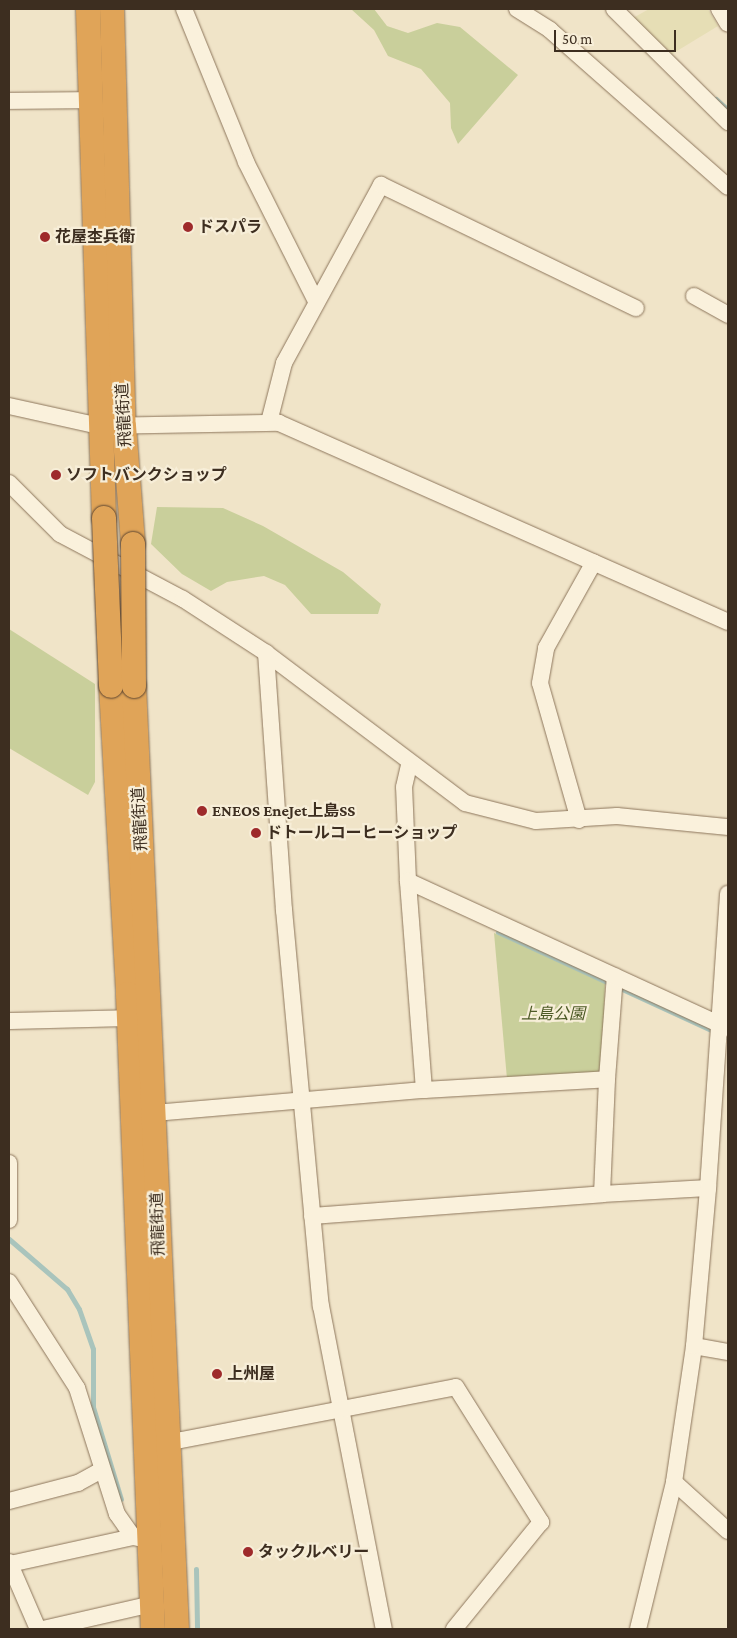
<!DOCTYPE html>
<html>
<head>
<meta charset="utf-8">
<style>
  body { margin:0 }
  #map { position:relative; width:737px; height:1638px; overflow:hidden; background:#f0e4c8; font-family:"Crimson Pro","Noto Sans JP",serif }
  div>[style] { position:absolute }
  .farmland>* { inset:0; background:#e6deb5 }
  .green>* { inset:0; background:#c9cf9b }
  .stream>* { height:5px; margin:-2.5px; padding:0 2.5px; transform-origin:2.5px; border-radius:2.5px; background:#a9c4bc }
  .roads { filter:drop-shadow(0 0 1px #8d765c) drop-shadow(0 0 1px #8d765c) }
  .minor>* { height:16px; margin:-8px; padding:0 8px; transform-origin:8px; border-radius:8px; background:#faf1dc }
  .highway>* { height:24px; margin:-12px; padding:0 12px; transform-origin:12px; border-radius:12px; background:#e0a458 }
  .bridges { filter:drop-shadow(0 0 1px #5b4430) drop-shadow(0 0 1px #5b4430) }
  .highway-bridge>* { height:24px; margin:-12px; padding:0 12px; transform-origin:12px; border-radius:12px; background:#e0a458 }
  .dots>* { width:14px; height:14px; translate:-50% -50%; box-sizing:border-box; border:2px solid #f7eed8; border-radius:50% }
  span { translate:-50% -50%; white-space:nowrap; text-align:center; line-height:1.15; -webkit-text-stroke:4.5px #f7eed8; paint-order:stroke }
  .poi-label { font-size:16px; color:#3d2e20; font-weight:700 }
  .left { translate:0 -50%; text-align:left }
  .street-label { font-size:16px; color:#3d2e20 }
  .park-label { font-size:16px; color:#4d5a26; font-style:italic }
  .frame { position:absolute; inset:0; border:10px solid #3d2e20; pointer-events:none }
  .scale { position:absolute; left:554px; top:30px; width:122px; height:22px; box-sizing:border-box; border:2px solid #3d2e20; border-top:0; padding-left:6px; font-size:15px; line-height:18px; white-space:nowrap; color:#3d2e20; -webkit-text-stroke:4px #f7eed8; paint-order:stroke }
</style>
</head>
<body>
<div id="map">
  <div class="farmland">
    <div style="clip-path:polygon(649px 9px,708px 9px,718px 26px,672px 54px,633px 18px)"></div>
  </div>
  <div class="green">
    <div style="clip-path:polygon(351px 9px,374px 9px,387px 26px,408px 33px,437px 23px,460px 27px,518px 75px,458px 144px,451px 128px,450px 103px,421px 69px,388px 56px,374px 30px)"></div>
    <div style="clip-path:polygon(157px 507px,223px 508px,263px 526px,343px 572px,381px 604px,378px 614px,311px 614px,285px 585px,264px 576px,227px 582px,211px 591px,182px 574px,151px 544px)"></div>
    <div style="clip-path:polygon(9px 629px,95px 684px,95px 782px,88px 795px,9px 748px)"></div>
    <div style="clip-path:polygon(494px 933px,605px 980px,603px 1068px,595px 1074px,507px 1079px)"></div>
  </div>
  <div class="stream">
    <div style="left:716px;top:99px;width:16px;rotate:43deg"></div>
    <div style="left:498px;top:932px;width:253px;rotate:24.7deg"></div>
    <div style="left:9px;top:1239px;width:77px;rotate:40.8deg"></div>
    <div style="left:67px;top:1289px;width:23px;rotate:59deg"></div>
    <div style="left:79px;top:1309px;width:42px;rotate:70.7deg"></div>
    <div style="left:93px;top:1349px;width:58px;rotate:90deg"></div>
    <div style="left:93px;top:1407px;width:96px;rotate:73.1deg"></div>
    <div style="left:196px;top:1569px;width:60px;rotate:89deg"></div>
  </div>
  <div class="roads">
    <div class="minor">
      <div style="left:184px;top:9px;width:165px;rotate:67.9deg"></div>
      <div style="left:246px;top:162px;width:156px;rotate:63.3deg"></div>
      <div style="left:517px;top:9px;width:39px;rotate:32deg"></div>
      <div style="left:550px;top:30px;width:237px;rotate:41.4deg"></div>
      <div style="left:614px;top:9px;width:161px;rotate:44.7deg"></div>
      <div style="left:719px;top:9px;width:17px;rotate:59deg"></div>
      <div style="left:9px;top:101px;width:83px;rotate:-0.7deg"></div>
      <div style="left:694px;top:296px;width:39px;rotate:29deg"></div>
      <div style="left:9px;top:406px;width:92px;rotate:12.5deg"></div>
      <div style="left:99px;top:426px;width:180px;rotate:-1deg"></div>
      <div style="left:279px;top:423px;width:491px;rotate:23.9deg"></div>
      <div style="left:269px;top:422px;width:61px;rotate:-75.7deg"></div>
      <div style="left:284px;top:363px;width:203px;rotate:-61.4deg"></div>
      <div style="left:381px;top:185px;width:283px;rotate:25.8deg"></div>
      <div style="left:9px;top:483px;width:72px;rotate:45deg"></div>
      <div style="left:60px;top:534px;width:139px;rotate:27.9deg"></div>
      <div style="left:183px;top:599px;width:99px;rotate:33deg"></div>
      <div style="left:266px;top:653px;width:249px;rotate:37deg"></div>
      <div style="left:465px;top:803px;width:73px;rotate:14.2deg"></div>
      <div style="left:536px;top:821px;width:81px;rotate:-3.5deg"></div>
      <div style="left:617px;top:816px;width:112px;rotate:5.7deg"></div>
      <div style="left:266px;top:653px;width:258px;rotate:86deg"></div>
      <div style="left:284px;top:910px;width:398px;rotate:84.7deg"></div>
      <div style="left:321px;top:1306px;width:329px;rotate:79deg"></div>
      <div style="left:579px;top:820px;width:142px;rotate:-105.9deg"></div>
      <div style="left:540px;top:683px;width:36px;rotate:-80deg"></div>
      <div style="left:546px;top:648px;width:98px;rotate:-60.8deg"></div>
      <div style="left:408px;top:881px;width:94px;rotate:-92.4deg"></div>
      <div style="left:404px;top:787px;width:23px;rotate:-77deg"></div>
      <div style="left:9px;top:1021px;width:120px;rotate:-1.4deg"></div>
      <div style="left:424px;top:1090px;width:183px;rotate:-3.4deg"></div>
      <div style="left:607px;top:1079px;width:103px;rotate:-85.6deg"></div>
      <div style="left:154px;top:1113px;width:271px;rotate:-4.9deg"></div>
      <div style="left:424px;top:1090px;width:210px;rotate:-94.4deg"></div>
      <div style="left:408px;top:881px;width:352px;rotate:24.7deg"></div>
      <div style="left:9px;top:1163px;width:57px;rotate:90deg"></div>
      <div style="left:602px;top:1194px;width:106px;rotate:-3.2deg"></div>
      <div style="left:708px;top:1188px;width:295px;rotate:-86.1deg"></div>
      <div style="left:312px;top:1216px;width:291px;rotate:-4.3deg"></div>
      <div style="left:602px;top:1194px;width:115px;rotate:-87.5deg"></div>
      <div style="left:9px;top:1282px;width:126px;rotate:57.3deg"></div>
      <div style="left:77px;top:1388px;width:132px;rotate:72.4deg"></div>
      <div style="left:117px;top:1514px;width:28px;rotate:55deg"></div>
      <div style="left:133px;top:1537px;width:16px;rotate:11deg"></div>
      <div style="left:694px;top:1346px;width:35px;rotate:10deg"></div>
      <div style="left:166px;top:1443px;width:295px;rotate:-10.9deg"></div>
      <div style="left:456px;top:1387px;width:160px;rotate:57.8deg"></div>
      <div style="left:541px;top:1522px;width:138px;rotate:129.1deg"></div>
      <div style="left:674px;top:1482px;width:73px;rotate:42.2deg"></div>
      <div style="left:9px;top:1501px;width:71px;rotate:-14.6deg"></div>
      <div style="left:78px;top:1483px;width:26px;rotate:-29deg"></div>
      <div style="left:9px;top:1562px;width:73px;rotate:66.6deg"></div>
      <div style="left:10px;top:1564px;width:126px;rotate:-12.4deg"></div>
      <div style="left:43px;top:1629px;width:112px;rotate:-12.9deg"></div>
      <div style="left:638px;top:1629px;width:151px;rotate:-76.2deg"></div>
      <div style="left:674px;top:1482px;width:137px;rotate:-81.6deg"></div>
      <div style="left:694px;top:1346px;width:159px;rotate:-84.9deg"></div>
    </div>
    <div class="highway">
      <div style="left:88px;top:9px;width:509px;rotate:88.2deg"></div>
      <div style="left:112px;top:9px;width:417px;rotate:88.4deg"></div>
      <div style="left:124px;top:426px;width:118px;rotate:85.6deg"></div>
      <div style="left:111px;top:686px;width:308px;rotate:86.8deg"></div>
      <div style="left:128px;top:994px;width:635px;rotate:87.75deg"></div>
      <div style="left:134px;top:686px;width:944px;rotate:87.39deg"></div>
    </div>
  </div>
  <div class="bridges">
    <div class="highway-bridge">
      <div style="left:104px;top:518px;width:168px;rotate:87.6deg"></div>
      <div style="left:133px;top:544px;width:142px;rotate:89.6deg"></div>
    </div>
  </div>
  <div class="dots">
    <div style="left:188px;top:227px;background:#9e2a2b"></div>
    <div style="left:45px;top:237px;background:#9e2a2b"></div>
    <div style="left:56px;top:475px;background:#9e2a2b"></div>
    <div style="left:202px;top:811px;background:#9e2a2b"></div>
    <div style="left:256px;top:833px;background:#9e2a2b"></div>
    <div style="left:217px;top:1374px;background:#9e2a2b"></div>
    <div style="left:248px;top:1552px;background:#9e2a2b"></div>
  </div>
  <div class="poi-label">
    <span class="left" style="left:198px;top:227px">ドスパラ</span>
    <span class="left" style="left:55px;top:237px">花屋杢兵衛</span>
    <span class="left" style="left:66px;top:475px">ソフトバンクショップ</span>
    <span class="left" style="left:212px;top:811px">ENEOS EneJet上島SS</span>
    <span class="left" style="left:266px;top:833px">ドトールコーヒーショップ</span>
    <span class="left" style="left:227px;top:1374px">上州屋</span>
    <span class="left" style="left:258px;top:1552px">タックルベリー</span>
  </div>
  <div class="street-label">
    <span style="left:124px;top:415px;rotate:-93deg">飛龍街道</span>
    <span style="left:140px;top:819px;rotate:-93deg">飛龍街道</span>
    <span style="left:158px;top:1224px;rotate:-92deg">飛龍街道</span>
  </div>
  <div class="park-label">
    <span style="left:553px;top:1014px">上島公園</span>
  </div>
  <div class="frame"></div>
  <div class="scale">50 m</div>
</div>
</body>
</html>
